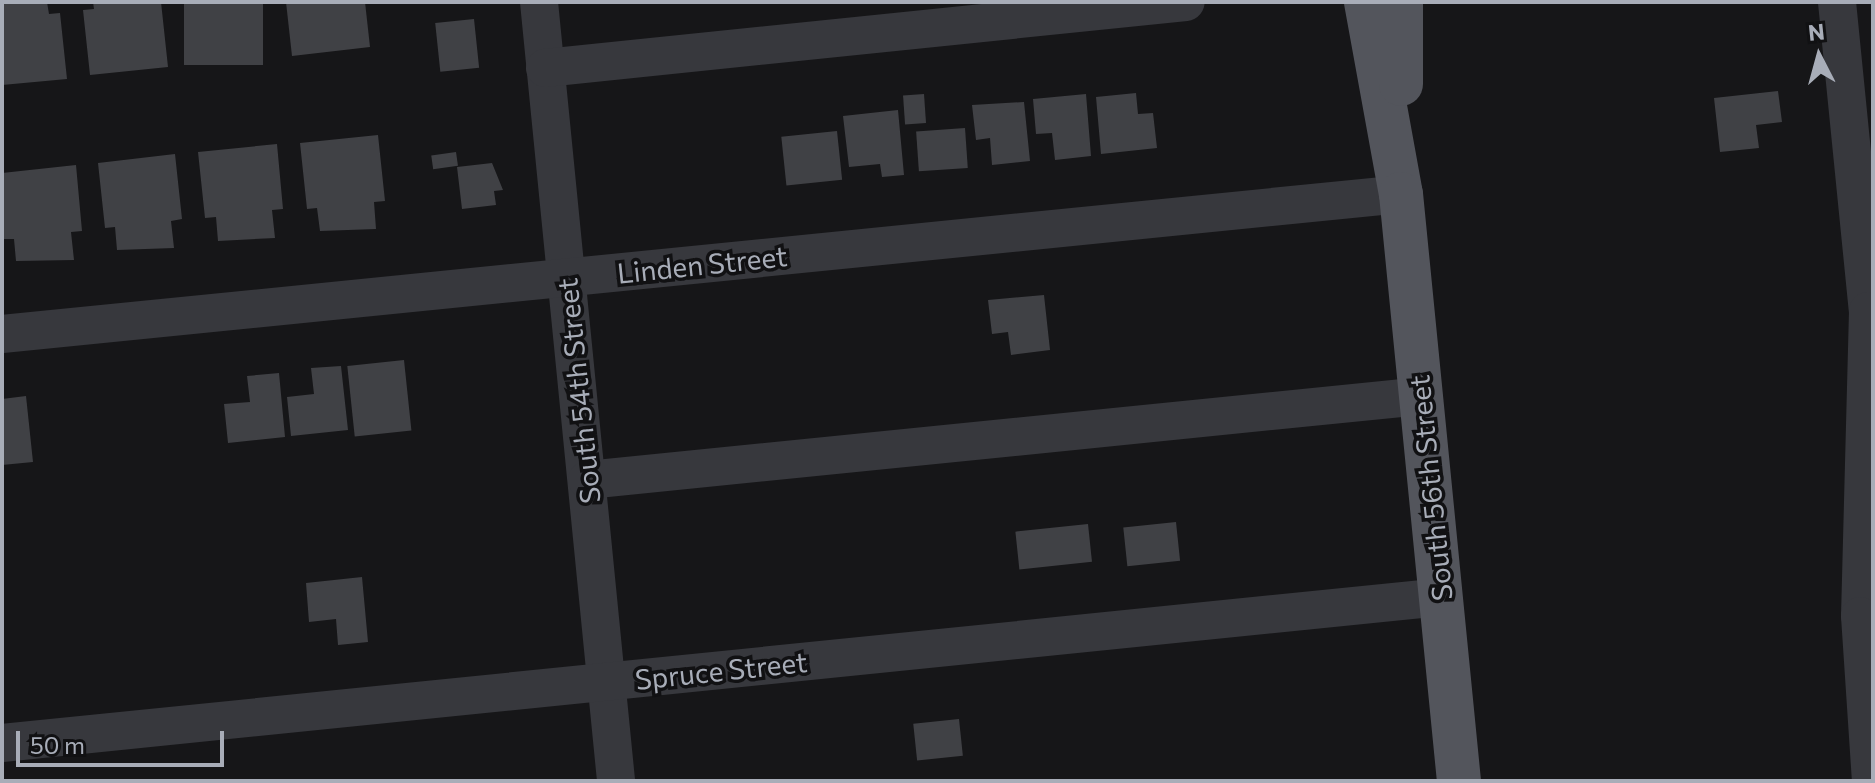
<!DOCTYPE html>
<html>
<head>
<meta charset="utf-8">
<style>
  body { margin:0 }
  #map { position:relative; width:1875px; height:783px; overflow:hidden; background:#161618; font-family:Commissioner,sans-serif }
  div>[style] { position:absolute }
  .building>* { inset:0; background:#404145; transform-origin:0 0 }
  .minor>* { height:38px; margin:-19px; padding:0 19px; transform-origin:19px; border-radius:19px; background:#37383d }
  .major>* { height:44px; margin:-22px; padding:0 22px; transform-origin:22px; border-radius:22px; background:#53555c }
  span { translate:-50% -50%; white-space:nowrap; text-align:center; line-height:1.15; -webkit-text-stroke:7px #111113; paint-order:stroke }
  .street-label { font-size:28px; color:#a8adb8 }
  .frame { position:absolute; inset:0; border:4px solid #a8adb8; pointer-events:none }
  .north { position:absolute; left:1779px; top:16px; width:80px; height:80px; -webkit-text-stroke:6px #111113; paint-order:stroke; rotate:354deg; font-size:22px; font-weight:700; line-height:32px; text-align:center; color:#a8adb8 }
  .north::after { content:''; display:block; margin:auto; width:28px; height:36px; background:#a8adb8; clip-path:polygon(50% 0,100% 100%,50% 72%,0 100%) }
  .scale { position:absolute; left:16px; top:731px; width:208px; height:36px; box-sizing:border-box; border:4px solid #a8adb8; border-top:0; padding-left:10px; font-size:24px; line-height:28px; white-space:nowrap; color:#a8adb8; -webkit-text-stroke:6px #111113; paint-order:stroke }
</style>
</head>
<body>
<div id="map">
  <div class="building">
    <div style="clip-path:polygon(2px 2px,47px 2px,49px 14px,60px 13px,67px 79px,2px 85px)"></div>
    <div style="clip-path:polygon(93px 2px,161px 2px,168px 67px,90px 75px,83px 10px,94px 9px)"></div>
    <div style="left:184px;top:2px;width:79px;height:63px"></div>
    <div style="clip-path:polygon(286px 2px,365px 2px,370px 47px,292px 56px)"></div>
    <div style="left:474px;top:19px;width:49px;height:39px;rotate:84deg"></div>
    <div style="clip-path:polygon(1778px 91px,1782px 122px,1756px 125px,1759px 148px,1720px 152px,1714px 98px)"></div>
    <div style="clip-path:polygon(1136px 93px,1138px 114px,1153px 113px,1157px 148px,1101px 154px,1096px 97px)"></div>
    <div style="left:924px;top:94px;width:29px;height:21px;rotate:86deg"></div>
    <div style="clip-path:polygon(1086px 94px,1091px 156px,1055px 160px,1052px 133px,1036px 134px,1033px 99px)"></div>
    <div style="clip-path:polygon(1024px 102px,1030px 161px,992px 165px,990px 138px,976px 140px,972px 105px)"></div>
    <div style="clip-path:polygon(898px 110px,904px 175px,882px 177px,880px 164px,849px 167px,843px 116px)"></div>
    <div style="left:965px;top:128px;width:40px;height:49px;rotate:86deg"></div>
    <div style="left:837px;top:131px;width:49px;height:56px;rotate:84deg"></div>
    <div style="clip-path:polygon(378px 135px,385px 201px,374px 202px,376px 229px,320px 231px,317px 208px,307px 209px,300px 143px)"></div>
    <div style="clip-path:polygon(277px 144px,283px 209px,272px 210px,275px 238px,218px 241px,216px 217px,205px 218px,198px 152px)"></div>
    <div style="left:456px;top:152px;width:14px;height:25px;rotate:82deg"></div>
    <div style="clip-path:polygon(175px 154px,182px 219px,171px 221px,174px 248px,117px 250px,115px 227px,105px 228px,98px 163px)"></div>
    <div style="clip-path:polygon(492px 163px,503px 190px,494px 191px,496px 205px,462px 209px,457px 167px)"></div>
    <div style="clip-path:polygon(76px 165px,82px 231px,71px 232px,74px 260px,16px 261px,14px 239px,3px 239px,2px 173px)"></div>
    <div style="clip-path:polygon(1044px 295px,1050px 350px,1011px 355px,1008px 332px,992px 334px,988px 300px)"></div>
    <div style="left:404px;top:360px;width:71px;height:57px;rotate:84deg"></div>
    <div style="clip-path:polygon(341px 366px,348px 430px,291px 436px,287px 397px,314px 394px,311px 368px)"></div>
    <div style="clip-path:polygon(279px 373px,285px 437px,228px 443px,224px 404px,250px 402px,247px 376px)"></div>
    <div style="clip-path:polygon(26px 396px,33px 462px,2px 465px,2px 399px)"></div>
    <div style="left:1176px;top:522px;width:39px;height:53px;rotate:84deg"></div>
    <div style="left:1088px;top:524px;width:38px;height:73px;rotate:84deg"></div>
    <div style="clip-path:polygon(362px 577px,368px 642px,338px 645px,336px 619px,309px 622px,306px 583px)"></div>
    <div style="left:959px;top:719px;width:37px;height:46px;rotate:84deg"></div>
  </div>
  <div class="minor">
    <div style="left:539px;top:2px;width:783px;rotate:84.35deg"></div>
    <div style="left:1837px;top:2px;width:311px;rotate:84.3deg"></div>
    <div style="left:1868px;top:311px;width:305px;rotate:91.5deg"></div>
    <div style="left:1860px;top:616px;width:165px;rotate:86.2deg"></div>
    <div style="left:545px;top:68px;width:644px;rotate:-5.88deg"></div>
    <div style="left:2px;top:334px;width:1406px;rotate:-5.71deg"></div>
    <div style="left:587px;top:480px;width:838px;rotate:-5.75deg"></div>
    <div style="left:2px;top:743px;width:1446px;rotate:-5.79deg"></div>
  </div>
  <div class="major">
    <div style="left:1366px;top:2px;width:195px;rotate:79.7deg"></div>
    <div style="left:1401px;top:194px;width:590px;rotate:84.36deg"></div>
    <div style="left:1401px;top:2px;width:82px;rotate:90deg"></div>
  </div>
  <div class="street-label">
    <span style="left:702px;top:264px;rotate:-6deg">Linden Street</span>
    <span style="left:578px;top:391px;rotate:-96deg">South 54th Street</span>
    <span style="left:1430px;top:488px;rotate:-96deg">South 56th Street</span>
    <span style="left:721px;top:670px;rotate:-6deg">Spruce Street</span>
  </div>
  <div class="frame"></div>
  <div class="north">N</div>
  <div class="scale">50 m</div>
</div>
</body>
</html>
